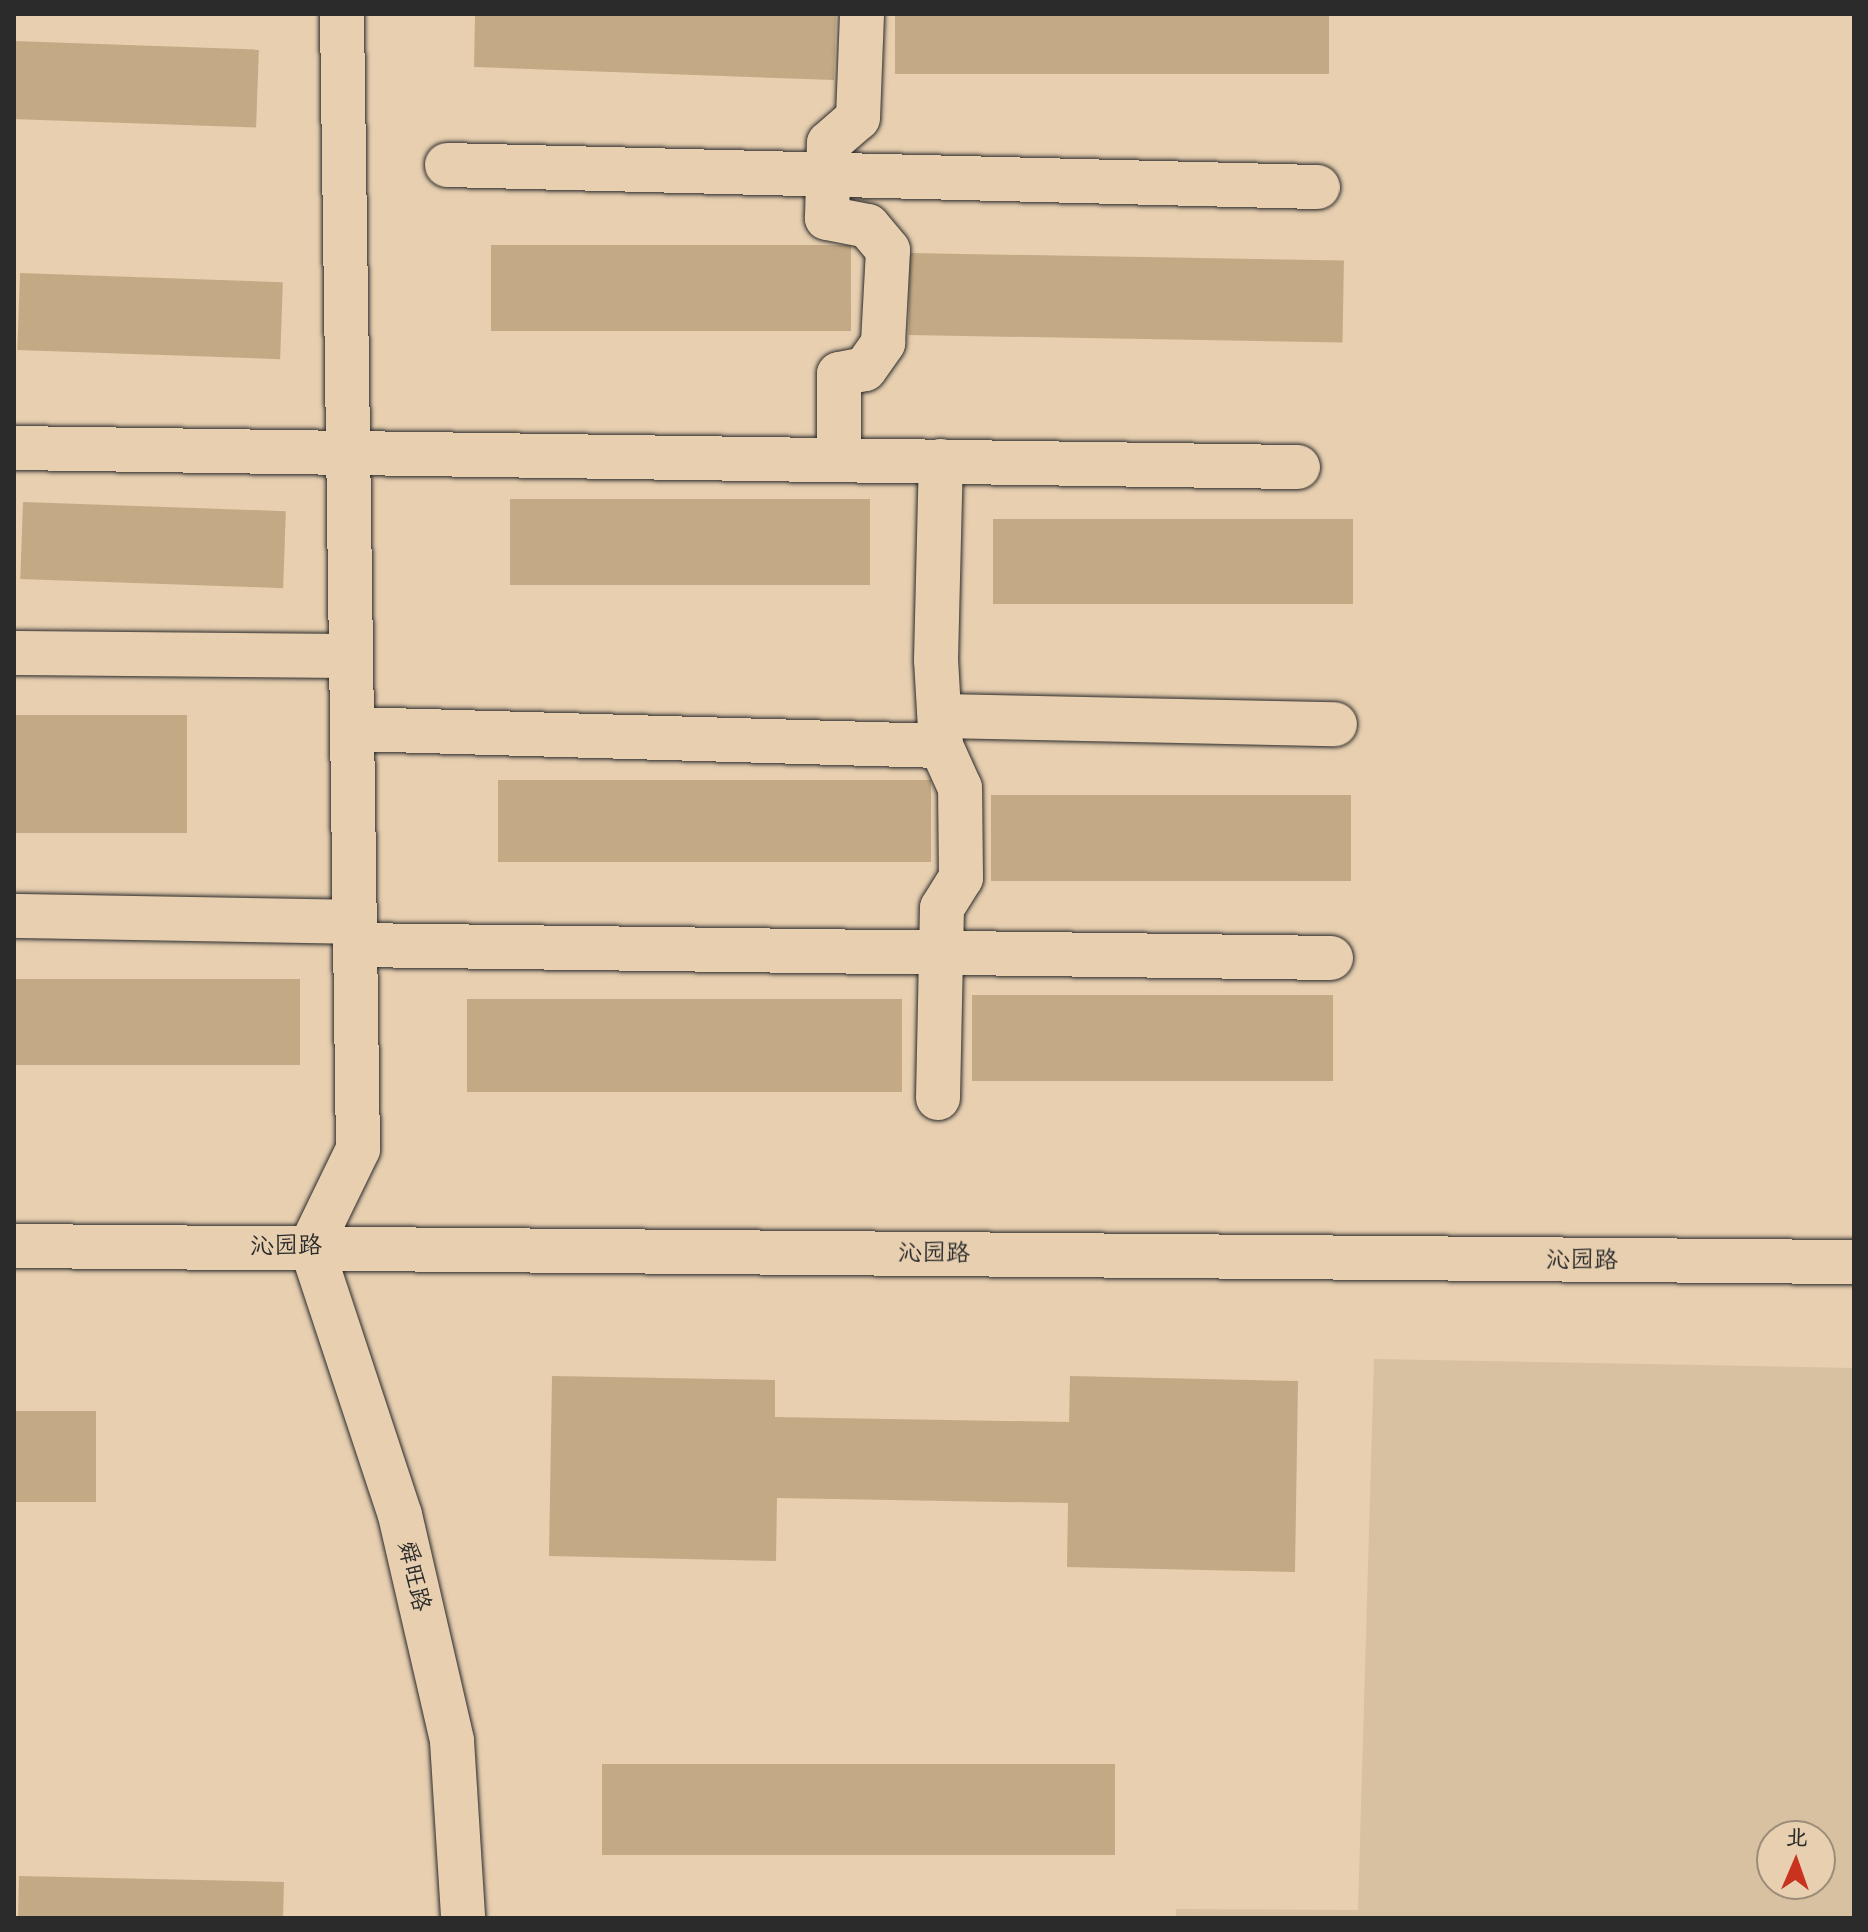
<!DOCTYPE html>
<html>
<head>
<meta charset="utf-8">
<style>
  body { margin:0 }
  #map { position:relative; width:1868px; height:1932px; overflow:hidden; background:#e7cfb0; font-family:"Shantell Sans","LXGW WenKai TC",sans-serif }
  div>[style] { position:absolute }
  .built>* { inset:0; background:#d8c1a1 }
  .building>* { inset:0; background:#c4aa84; transform-origin:0 0 }
  .roads { filter:drop-shadow(0 0 2px #2b2b2b) drop-shadow(0 0 2px #2b2b2b) }
  .minor>* { height:44px; margin:-22px; padding:0 22px; transform-origin:22px; border-radius:22px; background:#e7cfb0 }
  span { translate:-50% -50%; white-space:nowrap; text-align:center; line-height:1.15; -webkit-text-stroke:6px #e7cfb0; paint-order:stroke }
  .street-label { font-size:24px; color:#2b2b2b }
  .frame { position:absolute; inset:0; border:16px solid #2b2b2b; pointer-events:none }
  .north { position:absolute; left:1756px; top:1820px; width:80px; height:80px; box-sizing:border-box; background:#e7cfb0; border:2px solid #9c8d7b; border-radius:50%; rotate:2deg; font-size:22px; font-weight:700; line-height:32px; text-align:center; color:#2b2b2b }
  .north::after { content:''; display:block; margin:auto; width:28px; height:36px; background:#c8321e; clip-path:polygon(50% 0,100% 100%,50% 72%,0 100%) }
</style>
</head>
<body>
<div id="map">
  <div class="built">
    <div style="clip-path:polygon(evenodd,1374px 1359px,1854px 1368px,1854px 1918px,1176px 1918px,1176px 1909px,1358px 1910px,1374px 1359px,1772px 1836px,1820px 1836px,1820px 1884px,1772px 1884px,1772px 1836px)"></div>
  </div>
  <div class="building">
    <div style="clip-path:polygon(475px 14px,836px 14px,834px 80px,474px 67px)"></div>
    <div style="left:895px;top:14px;width:434px;height:60px"></div>
    <div style="left:14px;top:41px;width:245px;height:78px;rotate:2deg"></div>
    <div style="left:851px;top:245px;width:86px;height:360px;rotate:90deg"></div>
    <div style="left:910px;top:253px;width:434px;height:82px;rotate:1deg"></div>
    <div style="left:20px;top:273px;width:263px;height:77px;rotate:2deg"></div>
    <div style="left:510px;top:499px;width:360px;height:86px"></div>
    <div style="left:23px;top:502px;width:263px;height:77px;rotate:2deg"></div>
    <div style="left:993px;top:519px;width:360px;height:85px"></div>
    <div style="left:14px;top:715px;width:173px;height:118px"></div>
    <div style="left:498px;top:780px;width:433px;height:82px"></div>
    <div style="left:1351px;top:795px;width:86px;height:360px;rotate:90deg"></div>
    <div style="left:14px;top:979px;width:286px;height:86px"></div>
    <div style="left:972px;top:995px;width:361px;height:86px"></div>
    <div style="left:467px;top:999px;width:435px;height:93px"></div>
    <div style="clip-path:polygon(552px 1376px,775px 1380px,775px 1417px,1069px 1422px,1070px 1376px,1298px 1381px,1295px 1572px,1067px 1567px,1068px 1503px,777px 1498px,776px 1561px,549px 1556px)"></div>
    <div style="left:14px;top:1411px;width:82px;height:91px"></div>
    <div style="left:602px;top:1764px;width:513px;height:91px"></div>
    <div style="clip-path:polygon(19px 1876px,284px 1882px,283px 1918px,18px 1918px)"></div>
  </div>
  <div class="roads">
    <div class="minor">
      <div style="left:447px;top:165px;width:871px;rotate:1.45deg"></div>
      <div style="left:14px;top:448px;width:1284px;rotate:0.85deg"></div>
      <div style="left:839px;top:460px;width:86px;rotate:-90deg"></div>
      <div style="left:839px;top:374px;width:26px;rotate:-11deg"></div>
      <div style="left:865px;top:369px;width:32px;rotate:-55deg"></div>
      <div style="left:883px;top:343px;width:93px;rotate:-86.9deg"></div>
      <div style="left:888px;top:250px;width:31px;rotate:-130deg"></div>
      <div style="left:868px;top:226px;width:42px;rotate:-169deg"></div>
      <div style="left:827px;top:218px;width:75px;rotate:-88.5deg"></div>
      <div style="left:829px;top:143px;width:38px;rotate:-41deg"></div>
      <div style="left:858px;top:118px;width:104px;rotate:-87.8deg"></div>
      <div style="left:14px;top:653px;width:337px;rotate:0.5deg"></div>
      <div style="left:941px;top:716px;width:394px;rotate:1.2deg"></div>
      <div style="left:354px;top:729px;width:587px;rotate:1.66deg"></div>
      <div style="left:14px;top:916px;width:341px;rotate:1deg"></div>
      <div style="left:355px;top:945px;width:976px;rotate:0.76deg"></div>
      <div style="left:938px;top:1098px;width:190px;rotate:-88.8deg"></div>
      <div style="left:942px;top:908px;width:36px;rotate:-58deg"></div>
      <div style="left:961px;top:878px;width:90px;rotate:-90.6deg"></div>
      <div style="left:960px;top:788px;width:46px;rotate:-114.3deg"></div>
      <div style="left:941px;top:746px;width:86px;rotate:-93.3deg"></div>
      <div style="left:936px;top:660px;width:199px;rotate:-88.6deg"></div>
      <div style="left:14px;top:1246px;width:1840px;rotate:0.5deg"></div>
      <div style="left:311px;top:1246px;width:108px;rotate:-64.1deg"></div>
      <div style="left:358px;top:1149px;width:1135px;rotate:-90.81deg"></div>
      <div style="left:311px;top:1246px;width:283px;rotate:71.7deg"></div>
      <div style="left:400px;top:1515px;width:232px;rotate:77deg"></div>
      <div style="left:452px;top:1741px;width:177px;rotate:86.4deg"></div>
    </div>
  </div>
  <div class="street-label">
    <span style="left:286px;top:1246px">沁园路</span>
    <span style="left:934px;top:1253px;rotate:1deg">沁园路</span>
    <span style="left:1582px;top:1260px;rotate:1deg">沁园路</span>
    <span style="left:414px;top:1576px;rotate:77deg">舜旺路</span>
  </div>
  <div class="frame"></div>
  <div class="north">北</div>
</div>
</body>
</html>
